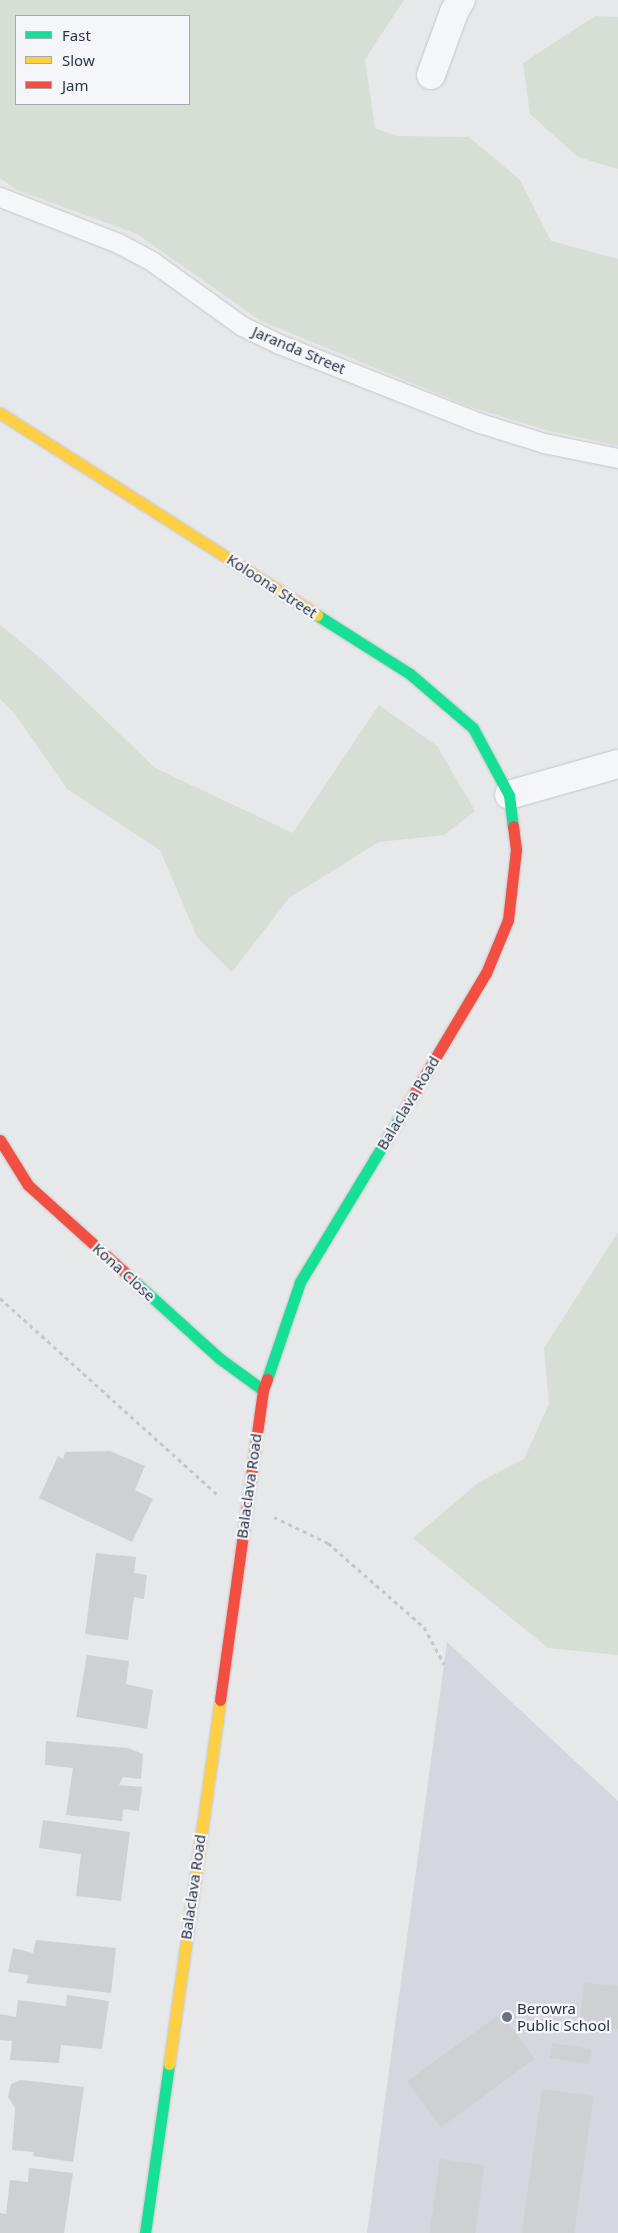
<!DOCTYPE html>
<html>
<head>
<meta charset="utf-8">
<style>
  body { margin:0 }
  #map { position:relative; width:618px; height:2233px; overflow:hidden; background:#e6e8ea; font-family:"Noto Sans",sans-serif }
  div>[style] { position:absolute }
  .built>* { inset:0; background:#d4d7dd }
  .green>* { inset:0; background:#d6ded6 }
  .building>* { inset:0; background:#ced0d3; transform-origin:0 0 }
  .path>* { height:3px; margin-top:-1.5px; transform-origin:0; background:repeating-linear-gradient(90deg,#c5c6ca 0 4px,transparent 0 8px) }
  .roads { filter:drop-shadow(0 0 1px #c4c6c8) drop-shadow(0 0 1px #c4c6c8) }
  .lane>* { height:19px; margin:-9.5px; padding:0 9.5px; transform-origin:9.5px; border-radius:9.5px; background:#f5f6f7 }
  .street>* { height:28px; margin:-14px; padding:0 14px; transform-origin:14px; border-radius:14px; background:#f5f6f7 }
  .fast>* { height:11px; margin:-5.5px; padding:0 5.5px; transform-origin:5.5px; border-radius:5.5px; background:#16e098 }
  .slow>* { height:11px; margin:-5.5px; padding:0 5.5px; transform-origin:5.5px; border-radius:5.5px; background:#ffcf43 }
  .jam>* { height:11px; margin:-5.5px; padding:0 5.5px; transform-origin:5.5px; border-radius:5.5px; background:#f24e42 }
  .dots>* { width:14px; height:14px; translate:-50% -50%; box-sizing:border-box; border:2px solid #f4f6f9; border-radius:50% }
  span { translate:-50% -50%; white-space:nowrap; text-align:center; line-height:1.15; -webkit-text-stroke:4.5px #f4f6f9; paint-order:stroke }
  .street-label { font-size:15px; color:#2b3445 }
  .poi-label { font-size:15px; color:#2b3445 }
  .left { translate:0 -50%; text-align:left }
  .legend { position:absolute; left:15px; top:15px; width:175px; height:90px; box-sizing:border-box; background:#f4f6f9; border:1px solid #a4a8b1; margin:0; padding:6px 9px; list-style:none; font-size:15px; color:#2b3445 }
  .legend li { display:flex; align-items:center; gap:10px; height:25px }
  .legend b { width:25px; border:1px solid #a4a8b1 }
</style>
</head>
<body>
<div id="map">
  <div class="built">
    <div style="clip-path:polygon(447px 1642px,618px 1801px,618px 2233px,367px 2233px)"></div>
  </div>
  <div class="green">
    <div style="clip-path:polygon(evenodd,0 0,404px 0,365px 59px,375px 128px,397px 136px,469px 137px,520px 180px,551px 241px,618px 259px,618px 446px,550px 431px,470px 407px,261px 321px,137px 234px,17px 190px,0 178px,0 0,16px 16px,189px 16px,189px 104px,16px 104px,16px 16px)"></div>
    <div style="clip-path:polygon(595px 16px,618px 17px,618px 169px,578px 157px,530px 114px,523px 63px)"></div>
    <div style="clip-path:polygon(0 625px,43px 660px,155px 768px,293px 833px,379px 705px,437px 746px,475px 811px,444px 835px,379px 842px,289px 898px,232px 972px,197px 937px,160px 850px,67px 789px,15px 714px,0 699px)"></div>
    <div style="clip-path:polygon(618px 1232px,618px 1655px,548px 1648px,413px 1538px,479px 1482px,524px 1459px,549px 1404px,544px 1348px)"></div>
  </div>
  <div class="building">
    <div style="clip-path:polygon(110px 1451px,145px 1466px,135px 1490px,153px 1499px,132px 1542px,39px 1498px,58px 1456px,63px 1459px,65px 1452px)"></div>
    <div style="clip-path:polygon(96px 1553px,136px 1557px,134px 1573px,147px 1575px,144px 1599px,134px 1597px,128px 1640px,85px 1634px)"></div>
    <div style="clip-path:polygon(87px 1655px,129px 1661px,126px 1684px,153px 1690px,147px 1729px,76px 1717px)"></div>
    <div style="clip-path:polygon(46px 1741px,128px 1748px,143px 1754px,141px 1779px,123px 1777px,119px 1785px,142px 1787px,139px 1811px,123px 1809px,122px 1821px,66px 1815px,73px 1768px,45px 1765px)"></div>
    <div style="clip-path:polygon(43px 1820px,130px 1832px,121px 1901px,76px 1896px,81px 1854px,39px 1848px)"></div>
    <div style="clip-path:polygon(36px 1940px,116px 1948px,111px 1993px,26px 1983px,29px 1975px,8px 1972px,13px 1948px,33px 1953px)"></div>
    <div style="clip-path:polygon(584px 1983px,618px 1986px,618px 2029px,580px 2024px)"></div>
    <div style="clip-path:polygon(67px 1995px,109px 2001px,102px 2049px,61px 2045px,59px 2063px,10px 2060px,12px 2041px,0 2040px,0 2014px,16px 2017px,18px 2000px,66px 2006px)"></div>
    <div style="left:501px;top:2013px;width:57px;height:116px;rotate:54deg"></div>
    <div style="left:552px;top:2043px;width:40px;height:15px;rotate:9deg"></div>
    <div style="clip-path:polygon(21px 2080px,84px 2087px,73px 2162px,33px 2156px,34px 2152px,12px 2150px,15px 2108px,8px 2097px,11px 2084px)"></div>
    <div style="left:542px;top:2089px;width:52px;height:145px;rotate:8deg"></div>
    <div style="left:440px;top:2159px;width:45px;height:75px;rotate:8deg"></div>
    <div style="clip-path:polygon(29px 2168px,73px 2173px,64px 2233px,0 2233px,0 2213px,6px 2214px,10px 2180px,28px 2182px)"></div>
  </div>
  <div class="path">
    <div style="left:0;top:1298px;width:295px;rotate:42.1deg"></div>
    <div style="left:274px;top:1517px;width:60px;rotate:25.7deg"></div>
    <div style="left:328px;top:1543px;width:128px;rotate:41.2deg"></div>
    <div style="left:424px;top:1627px;width:42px;rotate:61.6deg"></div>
  </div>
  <div class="roads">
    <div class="lane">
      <div style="left:0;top:197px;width:127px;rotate:21.3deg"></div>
      <div style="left:118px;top:243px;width:40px;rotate:28deg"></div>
      <div style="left:153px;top:262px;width:110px;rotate:35.7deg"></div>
      <div style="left:242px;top:326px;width:41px;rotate:25.9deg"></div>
      <div style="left:279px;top:344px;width:216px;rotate:21.5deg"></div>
      <div style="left:480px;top:423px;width:67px;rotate:17.4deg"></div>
      <div style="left:544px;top:443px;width:76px;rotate:11.5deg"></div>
    </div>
    <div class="street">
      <div style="left:431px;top:75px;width:67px;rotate:-69.9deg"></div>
      <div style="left:454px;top:12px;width:14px;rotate:-60deg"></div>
      <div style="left:509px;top:795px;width:113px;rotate:-15.9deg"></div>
    </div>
    <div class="fast">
      <div style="left:317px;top:615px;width:110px;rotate:32.4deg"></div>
      <div style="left:410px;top:674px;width:83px;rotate:40.6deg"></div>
      <div style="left:473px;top:728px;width:76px;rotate:61.8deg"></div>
      <div style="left:509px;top:795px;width:31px;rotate:83deg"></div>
      <div style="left:133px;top:1280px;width:116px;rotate:42.2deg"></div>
      <div style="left:219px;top:1358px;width:54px;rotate:36deg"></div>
      <div style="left:267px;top:1379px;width:102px;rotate:-71.2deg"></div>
      <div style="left:300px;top:1282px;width:199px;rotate:-58.8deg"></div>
      <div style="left:145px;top:2233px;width:171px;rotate:-81.9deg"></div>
    </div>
    <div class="slow">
      <div style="left:0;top:413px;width:376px;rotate:32.5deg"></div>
      <div style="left:169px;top:2064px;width:368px;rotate:-82deg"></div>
    </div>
    <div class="jam">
      <div style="left:403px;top:1112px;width:162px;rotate:-59.2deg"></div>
      <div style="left:486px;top:973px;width:57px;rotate:-67.5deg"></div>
      <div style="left:508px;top:920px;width:70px;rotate:-83.5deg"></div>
      <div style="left:516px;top:850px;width:24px;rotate:-97deg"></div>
      <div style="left:0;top:1140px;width:53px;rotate:58.1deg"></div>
      <div style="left:28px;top:1185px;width:142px;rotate:42.1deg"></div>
      <div style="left:220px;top:1700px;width:313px;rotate:-82.1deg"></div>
      <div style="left:263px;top:1390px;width:12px;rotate:-70deg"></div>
    </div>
  </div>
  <div class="dots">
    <div style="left:507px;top:2017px;background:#6c737f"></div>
  </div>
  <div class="street-label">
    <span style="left:299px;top:350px;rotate:23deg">Jaranda Street</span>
    <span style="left:272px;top:586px;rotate:33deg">Koloona Street</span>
    <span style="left:408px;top:1103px;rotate:-59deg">Balaclava Road</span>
    <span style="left:124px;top:1272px;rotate:42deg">Kona Close</span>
    <span style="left:249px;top:1486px;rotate:-82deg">Balaclava Road</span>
    <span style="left:193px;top:1887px;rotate:-82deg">Balaclava Road</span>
  </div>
  <div class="poi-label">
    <span class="left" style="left:517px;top:2017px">Berowra<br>Public School</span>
  </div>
  <ul class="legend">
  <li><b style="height:6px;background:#16e098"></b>Fast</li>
  <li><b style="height:6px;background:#ffcf43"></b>Slow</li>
  <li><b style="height:6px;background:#f24e42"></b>Jam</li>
  </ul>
</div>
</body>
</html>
